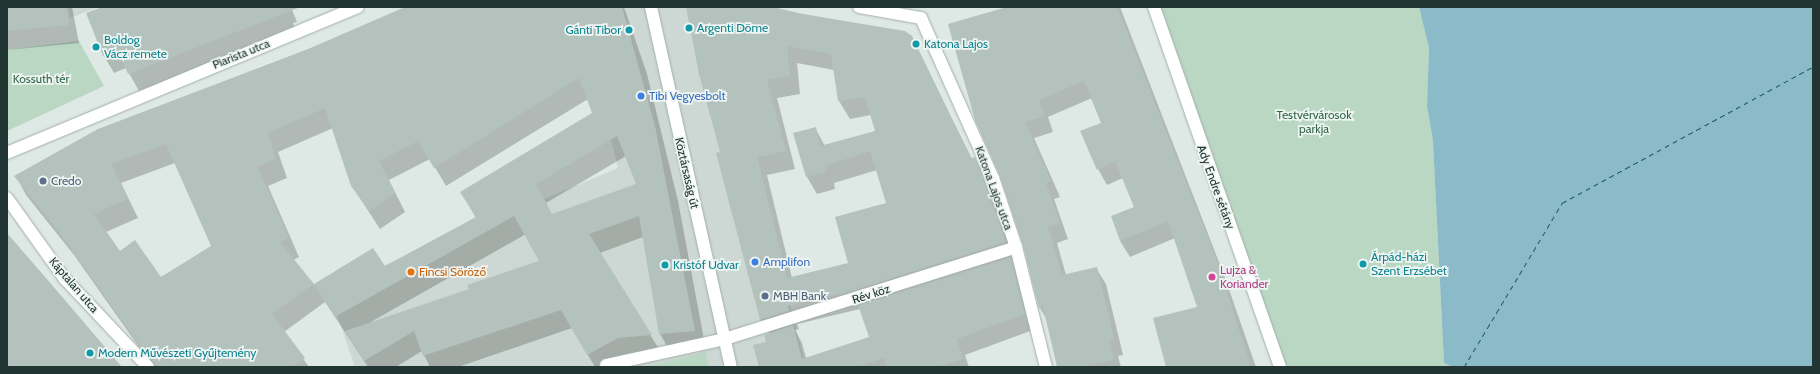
<!DOCTYPE html>
<html>
<head>
<meta charset="utf-8">
<style>
  body { margin:0 }
  #map { position:relative; width:1820px; height:374px; overflow:hidden; background:#dee8e4; font-family:Cabin,sans-serif }
  div>[style] { position:absolute }
  .built>* { inset:0; background:#cdd7d3 }
  .green>* { inset:0; background:#b9d7c3 }
  .water>* { inset:0; background:#8bbac8 }
  .shadow>* { inset:0; background:#0003 }
  .ferry>* { height:1px; margin-top:-0.5px; transform-origin:0; background:repeating-linear-gradient(90deg,#22596b 0 5px,transparent 0 9px) }
  .building>* { inset:0; background:#b4c2bd }
  .roads { filter:drop-shadow(0 0 1px #a2afab) drop-shadow(0 0 1px #a2afab) }
  .minor>* { height:12px; margin:-6px; padding:0 6px; transform-origin:6px; border-radius:6px; background:#fff }
  .dots>* { width:11px; height:11px; translate:-50% -50%; box-sizing:border-box; border:2px solid #eef5f2; border-radius:50% }
  span { translate:-50% -50%; white-space:nowrap; text-align:center; line-height:1.15; -webkit-text-stroke:3.5px #eef5f2; paint-order:stroke }
  .culture-label { font-size:12px; color:#0d838f }
  .left { translate:0 -50%; text-align:left }
  .right { translate:-100% -50%; text-align:right }
  .street-label { font-size:12px; color:#213632 }
  .park-label { font-size:12px; color:#30684a }
  .shop-label { font-size:12px; color:#366cbe }
  .service-label { font-size:12px; color:#4e5e75 }
  .hotel-label { font-size:12px; color:#b23c85 }
  .food-label { font-size:12px; color:#c56008 }
  .frame { position:absolute; inset:0; border:8px solid #213632; pointer-events:none }
</style>
</head>
<body>
<div id="map">
  <div class="built">
    <div style="clip-path:polygon(68px 7px,98px 7px,70px 18px)"></div>
    <div style="clip-path:polygon(577px 7px,714px 7px,806px 367px,355px 367px,328px 289px,618px 168px)"></div>
  </div>
  <div class="green">
    <div style="clip-path:polygon(1154px 7px,1419px 7px,1429px 48px,1427px 106px,1433px 141px,1444px 363px,1453px 367px,1280px 367px)"></div>
    <div style="clip-path:polygon(79px 41px,104px 86px,7px 131px,7px 50px)"></div>
    <div style="clip-path:polygon(705px 352px,709px 367px,647px 367px)"></div>
  </div>
  <div class="water">
    <div style="clip-path:polygon(1419px 7px,1813px 7px,1813px 367px,1453px 367px,1444px 363px,1433px 141px,1427px 106px,1429px 48px)"></div>
  </div>
  <div class="shadow">
    <div style="clip-path:polygon(7px 7px,72px 7px,79px 43px,7px 50px)"></div>
    <div style="clip-path:polygon(105px 7px,291px 7px,297px 22px,293px 23px,296px 31px,139px 91px,126px 68px,114px 73px,104px 56px,88px 14px)"></div>
    <div style="clip-path:polygon(evenodd,407px 7px,624px 7px,647px 74px,678px 201px,706px 350px,671px 353px,660px 334px,643px 237px,600px 253px,662px 354px,616px 367px,595px 367px,572px 328px,458px 367px,430px 367px,422px 351px,396px 367px,368px 367px,325px 302px,284px 332px,309px 367px,153px 367px,74px 255px,26px 195px,16px 176px,98px 130px,376px 23px,407px 7px,588px 99px,594px 114px,461px 192px,476px 218px,385px 267px,373px 249px,314px 285px,293px 260px,299px 257px,268px 186px,287px 178px,278px 152px,333px 128px,352px 186px,380px 229px,405px 212px,389px 180px,430px 159px,446px 186px,588px 99px,407px 7px,626px 156px,637px 184px,552px 215px,546px 203px,626px 156px,407px 7px,175px 163px,212px 246px,160px 278px,120px 252px,106px 232px,138px 218px,121px 183px,175px 163px,407px 7px,526px 234px,541px 261px,470px 290px,369px 323px,526px 234px)"></div>
    <div style="clip-path:polygon(evenodd,687px 7px,763px 7px,905px 32px,911px 36px,972px 159px,975px 158px,985px 176px,1016px 260px,1012px 261px,1019px 274px,1033px 330px,965px 355px,969px 367px,760px 367px,770px 334px,761px 320px,687px 7px,797px 63px,834px 70px,839px 101px,850px 119px,871px 115px,876px 132px,825px 146px,815px 128px,807px 177px,817px 194px,835px 189px,834px 183px,877px 170px,887px 204px,849px 264px,792px 278px,767px 175px,795px 169px,777px 98px,800px 94px,797px 63px,687px 7px,860px 309px,871px 338px,806px 358px,802px 343px,795px 330px,799px 329px,797px 324px,860px 309px)"></div>
    <div style="clip-path:polygon(1010px 7px,1120px 7px,1224px 275px,1256px 367px,1167px 367px,1199px 308px,1175px 238px,1130px 257px,1120px 241px,1135px 207px,1123px 178px,1107px 185px,1098px 169px,1102px 123px,1092px 98px,1048px 117px,1053px 132px,1034px 138px,1060px 197px,1054px 199px,1068px 239px,1057px 243px,1066px 275px,1096px 268px,1106px 284px,1123px 355px,1118px 356px,1121px 367px,1058px 367px,1047px 320px,1040px 308px,1024px 244px)"></div>
  </div>
  <div class="ferry">
    <div style="left:1464px;top:367px;width:191px;rotate:-59.1deg"></div>
    <div style="left:1562px;top:203px;width:285px;rotate:-28.5deg"></div>
  </div>
  <div class="building">
    <div style="clip-path:polygon(7px 7px,66px 7px,69px 25px,7px 31px)"></div>
    <div style="clip-path:polygon(102px 7px,297px 7px,298px 8px,128px 74px,118px 50px,103px 56px,86px 13px)"></div>
    <div style="clip-path:polygon(evenodd,405px 7px,622px 7px,655px 126px,695px 331px,659px 334px,639px 216px,589px 234px,652px 335px,618px 338px,587px 355px,561px 310px,423px 356px,414px 331px,364px 361px,345px 331px,469px 289px,467px 285px,539px 261px,514px 216px,335px 317px,314px 284px,272px 314px,305px 358px,293px 367px,155px 367px,62px 236px,14px 176px,98px 129px,306px 50px,405px 7px,579px 78px,592px 113px,460px 192px,476px 217px,385px 266px,373px 248px,314px 284px,280px 242px,289px 238px,258px 167px,276px 159px,268px 133px,325px 108px,351px 186px,369px 211px,395px 193px,379px 161px,418px 141px,434px 168px,579px 78px,405px 7px,617px 136px,636px 184px,552px 214px,536px 184px,617px 136px,405px 7px,166px 144px,211px 246px,161px 277px,135px 240px,120px 251px,94px 214px,128px 199px,111px 164px,166px 144px)"></div>
    <div style="clip-path:polygon(evenodd,686px 7px,773px 7px,802px 14px,905px 31px,912px 36px,971px 158px,975px 157px,1006px 242px,853px 291px,788px 306px,789px 311px,760px 320px,716px 153px,720px 152px,699px 74px,686px 7px,787px 46px,831px 54px,838px 101px,865px 97px,875px 131px,820px 146px,816px 127px,793px 133px,806px 177px,826px 172px,825px 166px,870px 151px,886px 203px,835px 217px,848px 263px,787px 278px,757px 157px,786px 151px,767px 80px,790px 76px,787px 46px)"></div>
    <div style="clip-path:polygon(1007px 7px,1117px 7px,1216px 258px,1251px 367px,1166px 367px,1153px 318px,1197px 307px,1168px 221px,1120px 241px,1111px 216px,1134px 207px,1115px 161px,1097px 170px,1080px 131px,1101px 123px,1084px 81px,1039px 100px,1044px 116px,1025px 122px,1051px 181px,1046px 183px,1060px 223px,1048px 227px,1062px 275px,1097px 267px,1114px 339px,1110px 340px,1114px 360px,1083px 367px,1057px 367px,1043px 307px,1039px 308px,1023px 245px,1000px 176px,975px 120px,948px 24px)"></div>
    <div style="clip-path:polygon(7px 233px,58px 292px,122px 367px,7px 367px)"></div>
    <div style="clip-path:polygon(1011px 257px,1025px 314px,957px 339px,963px 359px,936px 367px,886px 367px,884px 358px,857px 367px,759px 367px,753px 345px,766px 342px,764px 335px,793px 325px,802px 359px,869px 337px,858px 305px)"></div>
  </div>
  <div class="roads">
    <div class="minor">
      <div style="left:651px;top:7px;width:369px;rotate:77.5deg"></div>
      <div style="left:859px;top:7px;width:63px;rotate:10.1deg"></div>
      <div style="left:921px;top:18px;width:175px;rotate:65.8deg"></div>
      <div style="left:993px;top:178px;width:73px;rotate:71.6deg"></div>
      <div style="left:1016px;top:247px;width:124px;rotate:76deg"></div>
      <div style="left:1154px;top:7px;width:381px;rotate:70.7deg"></div>
      <div style="left:7px;top:153px;width:380px;rotate:-22.6deg"></div>
      <div style="left:7px;top:198px;width:100px;rotate:54.4deg"></div>
      <div style="left:65px;top:279px;width:121px;rotate:46.7deg"></div>
      <div style="left:606px;top:365px;width:122px;rotate:-12.3deg"></div>
      <div style="left:725px;top:339px;width:305px;rotate:-17.5deg"></div>
    </div>
  </div>
  <div class="dots">
    <div style="left:689px;top:28px;background:#0f9aa8"></div>
    <div style="left:629px;top:30px;background:#0f9aa8"></div>
    <div style="left:916px;top:44px;background:#0f9aa8"></div>
    <div style="left:96px;top:47px;background:#0f9aa8"></div>
    <div style="left:641px;top:96px;background:#3f7fe0"></div>
    <div style="left:43px;top:181px;background:#5c6f8a"></div>
    <div style="left:755px;top:262px;background:#3f7fe0"></div>
    <div style="left:1363px;top:264px;background:#0f9aa8"></div>
    <div style="left:665px;top:265px;background:#0f9aa8"></div>
    <div style="left:411px;top:272px;background:#e8710a"></div>
    <div style="left:1212px;top:277px;background:#d1479c"></div>
    <div style="left:765px;top:296px;background:#5c6f8a"></div>
    <div style="left:90px;top:353px;background:#0f9aa8"></div>
  </div>
  <div class="culture-label">
    <span class="left" style="left:697px;top:28px">Argenti Döme</span>
    <span class="right" style="left:621px;top:30px">Gánti Tibor</span>
    <span class="left" style="left:104px;top:47px">Boldog<br>Vácz remete</span>
    <span class="left" style="left:924px;top:44px">Katona Lajos</span>
    <span class="left" style="left:1371px;top:264px">Árpád-házi<br>Szent Erzsébet</span>
    <span class="left" style="left:673px;top:265px">Kristóf Udvar</span>
    <span class="left" style="left:98px;top:353px">Modern Művészeti Gyűjtemény</span>
  </div>
  <div class="street-label">
    <span style="left:241px;top:54px;rotate:-22deg">Piarista utca</span>
    <span style="left:687px;top:173px;rotate:77deg">Köztársaság út</span>
    <span style="left:1216px;top:187px;rotate:70deg">Ady Endre sétány</span>
    <span style="left:994px;top:188px;rotate:70deg">Katona Lajos utca</span>
    <span style="left:74px;top:285px;rotate:49deg">Káptalan utca</span>
    <span style="left:871px;top:294px;rotate:-18deg">Rév köz</span>
  </div>
  <div class="park-label">
    <span style="left:41px;top:79px">Kossuth tér</span>
    <span style="left:1314px;top:122px">Testvérvárosok<br>parkja</span>
  </div>
  <div class="shop-label">
    <span class="left" style="left:649px;top:96px">Tibi Vegyesbolt</span>
    <span class="left" style="left:763px;top:262px">Amplifon</span>
  </div>
  <div class="service-label">
    <span class="left" style="left:51px;top:181px">Credo</span>
    <span class="left" style="left:773px;top:296px">MBH Bank</span>
  </div>
  <div class="hotel-label">
    <span class="left" style="left:1220px;top:277px">Lujza &amp;<br>Koriander</span>
  </div>
  <div class="food-label">
    <span class="left" style="left:419px;top:272px">Fincsi Söröző</span>
  </div>
  <div class="frame"></div>
</div>
</body>
</html>
